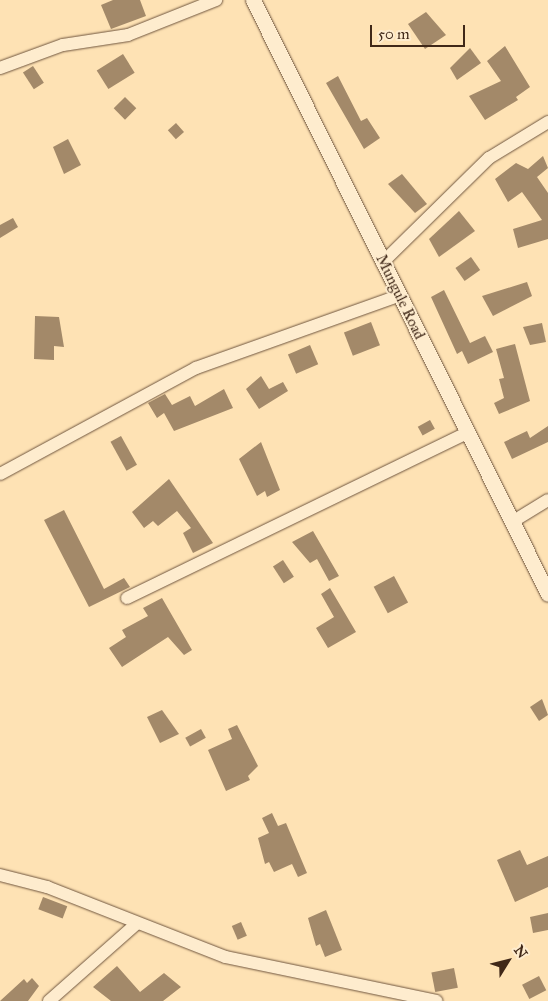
<!DOCTYPE html>
<html>
<head>
<meta charset="utf-8">
<style>
  body { margin:0 }
  #map { position:relative; width:548px; height:1001px; overflow:hidden; background:#fee2b4; font-family:"IM FELL Great Primer",serif }
  div>[style] { position:absolute }
  .building>* { inset:0; background:#a38969; transform-origin:0 0 }
  .roads { filter:drop-shadow(0 0 1px #70563f) drop-shadow(0 0 1px #70563f) }
  .minor>* { height:12px; margin:-6px; padding:0 6px; transform-origin:6px; border-radius:6px; background:#feecce }
  .tertiary>* { height:15px; margin:-7.5px; padding:0 7.5px; transform-origin:7.5px; border-radius:7.5px; background:#feecce }
  span { translate:-50% -50%; white-space:nowrap; text-align:center; line-height:1.15; -webkit-text-stroke:4px #feecce; paint-order:stroke }
  .street-label { font-size:15px; color:#402818 }
  .north { position:absolute; left:483px; top:936px; width:50px; height:50px; -webkit-text-stroke:4px #feecce; paint-order:stroke; rotate:54deg; font-size:14px; font-weight:700; line-height:20px; text-align:center; color:#402818 }
  .north::after { content:''; display:block; margin:auto; width:18px; height:22px; background:#402818; clip-path:polygon(50% 0,100% 100%,50% 72%,0 100%) }
  .scale { position:absolute; left:370px; top:25px; width:95px; height:22px; box-sizing:border-box; border:2px solid #402818; border-top:0; padding-left:6px; font-size:15px; line-height:18px; white-space:nowrap; color:#402818; -webkit-text-stroke:4px #feecce; paint-order:stroke }
</style>
</head>
<body>
<div id="map">
  <div class="building">
    <div style="clip-path:polygon(113px 0,140px 0,146px 16px,111px 29px,101px 5px)"></div>
    <div style="clip-path:polygon(426px 12px,446px 35px,425px 49px,408px 24px)"></div>
    <div style="clip-path:polygon(505px 46px,530px 87px,516px 97px,518px 100px,485px 120px,469px 96px,501px 81px,487px 61px)"></div>
    <div style="clip-path:polygon(470px 48px,481px 63px,457px 80px,450px 68px)"></div>
    <div style="left:123px;top:54px;width:22px;height:31px;rotate:58deg"></div>
    <div style="left:33px;top:66px;width:20px;height:12px;rotate:57deg"></div>
    <div style="clip-path:polygon(338px 76px,361px 121px,367px 118px,380px 138px,364px 149px,326px 83px)"></div>
    <div style="left:125px;top:97px;width:16px;height:16px;rotate:45deg"></div>
    <div style="left:176px;top:123px;width:12px;height:11px;rotate:48deg"></div>
    <div style="clip-path:polygon(68px 139px,81px 165px,64px 174px,53px 147px)"></div>
    <div style="clip-path:polygon(543px 156px,548px 168px,537px 177px,548px 193px,548px 239px,518px 248px,513px 229px,542px 220px,522px 192px,508px 202px,495px 179px,516px 163px,528px 169px)"></div>
    <div style="clip-path:polygon(402px 174px,427px 204px,415px 213px,388px 184px)"></div>
    <div style="clip-path:polygon(459px 211px,475px 231px,439px 257px,429px 239px)"></div>
    <div style="clip-path:polygon(13px 218px,18px 227px,0 238px,0 225px)"></div>
    <div style="left:471px;top:257px;width:16px;height:19px;rotate:55deg"></div>
    <div style="clip-path:polygon(527px 282px,532px 296px,493px 316px,482px 296px)"></div>
    <div style="clip-path:polygon(444px 290px,470px 343px,485px 336px,493px 352px,468px 364px,462px 351px,457px 354px,431px 297px)"></div>
    <div style="clip-path:polygon(35px 316px,59px 317px,64px 347px,54px 346px,54px 360px,34px 359px)"></div>
    <div style="left:371px;top:322px;width:25px;height:29px;rotate:69deg"></div>
    <div style="clip-path:polygon(542px 323px,546px 342px,530px 345px,523px 327px)"></div>
    <div style="clip-path:polygon(515px 344px,530px 401px,499px 414px,494px 403px,504px 398px,499px 379px,504px 378px,496px 349px)"></div>
    <div style="left:310px;top:345px;width:21px;height:24px;rotate:67deg"></div>
    <div style="clip-path:polygon(261px 376px,269px 389px,283px 382px,288px 391px,259px 409px,246px 389px)"></div>
    <div style="clip-path:polygon(224px 389px,233px 408px,174px 431px,164px 413px,157px 418px,148px 403px,165px 394px,172px 405px,190px 396px,195px 406px)"></div>
    <div style="left:430px;top:420px;width:10px;height:14px;rotate:61deg"></div>
    <div style="clip-path:polygon(548px 426px,548px 442px,512px 459px,504px 442px,527px 431px,530px 438px)"></div>
    <div style="left:121px;top:436px;width:33px;height:12px;rotate:61deg"></div>
    <div style="clip-path:polygon(261px 442px,280px 490px,267px 497px,265px 491px,257px 496px,239px 459px)"></div>
    <div style="clip-path:polygon(169px 479px,213px 543px,193px 553px,183px 533px,191px 528px,177px 511px,158px 526px,153px 521px,144px 528px,132px 512px)"></div>
    <div style="clip-path:polygon(64px 510px,104px 589px,124px 578px,130px 587px,89px 607px,44px 520px)"></div>
    <div style="clip-path:polygon(313px 531px,339px 576px,329px 581px,317px 559px,310px 563px,292px 542px)"></div>
    <div style="left:283px;top:560px;width:20px;height:12px;rotate:57deg"></div>
    <div style="left:394px;top:576px;width:30px;height:23px;rotate:62deg"></div>
    <div style="clip-path:polygon(330px 588px,356px 632px,328px 648px,316px 628px,334px 617px,321px 594px)"></div>
    <div style="clip-path:polygon(162px 598px,192px 650px,184px 655px,168px 637px,122px 667px,109px 648px,126px 637px,122px 630px,148px 616px,143px 608px)"></div>
    <div style="clip-path:polygon(542px 699px,548px 715px,539px 721px,530px 707px)"></div>
    <div style="clip-path:polygon(162px 710px,179px 734px,160px 743px,147px 717px)"></div>
    <div style="clip-path:polygon(237px 725px,258px 766px,248px 776px,250px 780px,226px 791px,208px 750px,232px 739px,228px 729px)"></div>
    <div style="left:201px;top:729px;width:10px;height:18px;rotate:61deg"></div>
    <div style="clip-path:polygon(272px 813px,278px 826px,286px 823px,307px 873px,298px 877px,292px 864px,274px 872px,269px 862px,265px 864px,258px 838px,269px 833px,262px 818px)"></div>
    <div style="clip-path:polygon(520px 850px,527px 865px,548px 856px,548px 887px,515px 902px,497px 860px)"></div>
    <div style="left:43px;top:897px;width:26px;height:13px;rotate:21deg"></div>
    <div style="clip-path:polygon(326px 910px,342px 950px,325px 957px,320px 944px,316px 946px,308px 918px)"></div>
    <div style="clip-path:polygon(548px 913px,548px 930px,533px 933px,530px 917px)"></div>
    <div style="left:241px;top:922px;width:15px;height:10px;rotate:67deg"></div>
    <div style="clip-path:polygon(117px 966px,140px 992px,164px 973px,181px 987px,163px 1001px,111px 1001px,93px 987px)"></div>
    <div style="left:454px;top:968px;width:20px;height:23px;rotate:79deg"></div>
    <div style="left:539px;top:976px;width:16px;height:19px;rotate:63deg"></div>
    <div style="clip-path:polygon(32px 978px,39px 986px,28px 1001px,0 1001px,24px 979px,27px 983px)"></div>
  </div>
  <div class="roads">
    <div class="minor">
      <div style="left:0;top:68px;width:67px;rotate:-20.1deg"></div>
      <div style="left:63px;top:45px;width:66px;rotate:-8.7deg"></div>
      <div style="left:128px;top:35px;width:95px;rotate:-21.7deg"></div>
      <div style="left:382px;top:263px;width:150px;rotate:-44.5deg"></div>
      <div style="left:489px;top:158px;width:69px;rotate:-31.4deg"></div>
      <div style="left:0;top:474px;width:223px;rotate:-28.4deg"></div>
      <div style="left:196px;top:368px;width:214px;rotate:-19.6deg"></div>
      <div style="left:512px;top:522px;width:42px;rotate:-31.4deg"></div>
      <div style="left:127px;top:598px;width:378px;rotate:-25.9deg"></div>
      <div style="left:0;top:875px;width:49px;rotate:14.3deg"></div>
      <div style="left:47px;top:887px;width:192px;rotate:21.4deg"></div>
      <div style="left:226px;top:957px;width:215px;rotate:11.8deg"></div>
      <div style="left:49px;top:1001px;width:116px;rotate:-41.5deg"></div>
    </div>
    <div class="tertiary">
      <div style="left:253px;top:0;width:663px;rotate:63.59deg"></div>
    </div>
  </div>
  <div class="street-label">
    <span style="left:400px;top:297px;rotate:64deg">Mungule Road</span>
  </div>
  <div class="north">N</div>
  <div class="scale">50 m</div>
</div>
</body>
</html>
